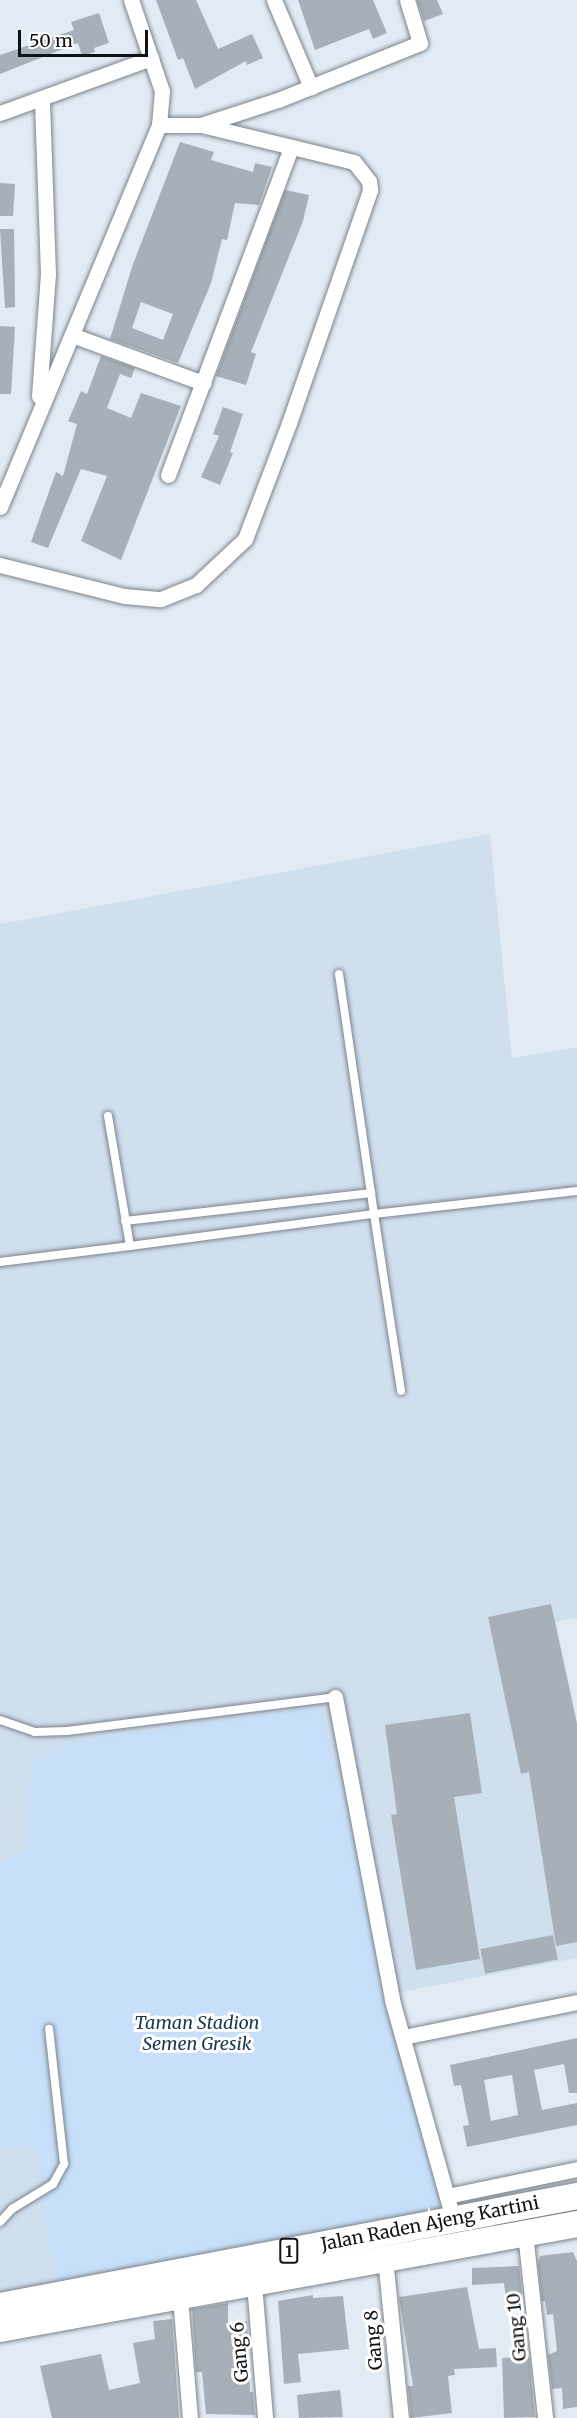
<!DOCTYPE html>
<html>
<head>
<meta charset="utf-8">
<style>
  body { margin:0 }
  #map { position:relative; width:577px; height:2418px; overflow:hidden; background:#e2ebf4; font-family:Merriweather,serif }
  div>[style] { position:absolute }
  .built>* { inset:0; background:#d0dfee }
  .green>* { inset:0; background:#c7dff8 }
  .building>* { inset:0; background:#a7b0b8; transform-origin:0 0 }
  .roads { filter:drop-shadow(0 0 2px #7b838b) drop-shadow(0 0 2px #7b838b) }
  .service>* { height:8px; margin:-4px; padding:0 4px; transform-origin:4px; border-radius:4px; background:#fff }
  .minor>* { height:15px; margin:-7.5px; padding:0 7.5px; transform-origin:7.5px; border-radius:7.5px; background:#fff }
  .trunk>* { height:26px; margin:-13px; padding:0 13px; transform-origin:13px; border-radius:13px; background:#fff }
  span { translate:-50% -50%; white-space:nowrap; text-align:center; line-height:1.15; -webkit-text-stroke:6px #fff; paint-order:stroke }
  .shield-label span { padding:2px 4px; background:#fff; border:2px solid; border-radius:4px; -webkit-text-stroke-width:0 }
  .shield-label { font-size:16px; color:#101316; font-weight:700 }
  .park-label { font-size:18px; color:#183753; font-style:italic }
  .street-label { font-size:18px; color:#101316 }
  .scale { position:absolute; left:18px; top:30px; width:130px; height:27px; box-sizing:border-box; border:3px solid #101316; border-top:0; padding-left:8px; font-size:18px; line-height:21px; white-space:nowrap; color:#101316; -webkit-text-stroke:4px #fff; paint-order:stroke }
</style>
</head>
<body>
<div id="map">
  <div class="built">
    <div style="clip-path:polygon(490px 834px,512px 1058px,577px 1047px,577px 1618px,556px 1622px,577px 1721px,577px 1958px,391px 1994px,445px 2223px,0 2301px,0 924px)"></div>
  </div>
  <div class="green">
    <div style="clip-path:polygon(321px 1707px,445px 2223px,57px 2292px,34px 2145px,0 2150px,0 1864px,27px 1850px,31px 1764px,81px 1740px)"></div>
  </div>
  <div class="building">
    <div style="clip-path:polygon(156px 0,196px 0,218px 49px,252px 34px,263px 58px,247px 65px,246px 61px,195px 89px,183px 58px,178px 60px)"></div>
    <div style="clip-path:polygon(298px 0,373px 0,387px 33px,373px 39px,369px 29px,315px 50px)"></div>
    <div style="clip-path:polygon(417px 0,437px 0,443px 14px,424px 21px)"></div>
    <div style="clip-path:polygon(99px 13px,109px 43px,94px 48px,95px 52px,82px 56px,78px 43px,0 74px,0 55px,74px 30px,71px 22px)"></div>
    <div style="clip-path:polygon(evenodd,180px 142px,214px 152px,211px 160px,253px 172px,255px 163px,272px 167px,259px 205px,235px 203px,227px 240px,222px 239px,211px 283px,178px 363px,110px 339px,132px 267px,180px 142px,141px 302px,173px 314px,163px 340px,132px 328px,141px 302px)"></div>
    <div style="clip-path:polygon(0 183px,15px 184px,13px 216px,0 216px)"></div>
    <div style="clip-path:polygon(285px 190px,309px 195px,303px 221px,251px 352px,256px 354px,246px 385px,216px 376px)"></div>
    <div style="clip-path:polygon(0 229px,14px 229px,15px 307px,5px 308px)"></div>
    <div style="clip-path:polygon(0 326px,15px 327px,11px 394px,0 394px)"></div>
    <div style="clip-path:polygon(101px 356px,135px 368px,131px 378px,120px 374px,107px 408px,131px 418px,141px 393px,181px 406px,121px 560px,81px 541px,107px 476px,81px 469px,48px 548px,31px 542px,56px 472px,63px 476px,77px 424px,68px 421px,81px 391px,87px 394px)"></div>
    <div style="clip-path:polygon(223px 407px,243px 414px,230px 452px,233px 453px,220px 485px,201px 477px,219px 436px,213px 434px)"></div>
    <div style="clip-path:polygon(551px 1604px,577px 1724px,577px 1942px,556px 1946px,529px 1772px,521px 1774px,488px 1617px)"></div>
    <div style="clip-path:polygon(470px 1713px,482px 1793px,454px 1797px,480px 1959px,416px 1970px,391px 1815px,397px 1814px,385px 1725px)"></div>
    <div style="left:553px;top:1935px;width:25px;height:74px;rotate:79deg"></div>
    <div style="clip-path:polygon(evenodd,577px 2038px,577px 2093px,569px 2093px,564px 2064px,534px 2070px,542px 2110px,577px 2103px,577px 2125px,467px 2147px,463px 2126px,469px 2125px,461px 2085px,454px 2086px,450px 2065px,577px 2038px,512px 2075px,518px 2115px,491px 2121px,484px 2080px,512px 2075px)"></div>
    <div style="clip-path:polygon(573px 2252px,577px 2261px,577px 2407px,563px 2409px,562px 2388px,552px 2389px,548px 2355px,557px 2351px,553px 2314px,547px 2315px,545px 2301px,542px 2301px,538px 2264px,540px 2256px)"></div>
    <div style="clip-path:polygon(519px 2266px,523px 2304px,507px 2306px,504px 2283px,472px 2285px,472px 2268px)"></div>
    <div style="clip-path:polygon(467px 2287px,479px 2349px,496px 2348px,497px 2367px,454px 2369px,455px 2375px,448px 2376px,452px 2413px,411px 2418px,408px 2386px,413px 2386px,399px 2297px)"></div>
    <div style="clip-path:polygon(313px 2295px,313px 2298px,343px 2296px,349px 2349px,298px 2354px,301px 2382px,284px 2384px,278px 2301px)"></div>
    <div style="clip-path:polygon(228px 2303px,228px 2323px,247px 2321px,250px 2392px,253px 2392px,255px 2415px,206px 2414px,202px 2372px,196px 2372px,192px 2309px)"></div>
    <div style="clip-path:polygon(172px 2319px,179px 2418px,52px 2418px,40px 2366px,101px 2354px,109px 2390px,140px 2383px,133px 2343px,155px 2339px,153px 2321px)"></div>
    <div style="clip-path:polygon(529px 2356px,535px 2417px,504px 2418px,502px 2358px)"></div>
    <div style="clip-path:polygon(340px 2390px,343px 2417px,299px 2418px,297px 2395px)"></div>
  </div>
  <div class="roads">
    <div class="service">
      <div style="left:339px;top:974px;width:243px;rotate:81.7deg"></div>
      <div style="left:374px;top:1214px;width:204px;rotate:-6.5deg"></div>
      <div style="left:125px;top:1221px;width:248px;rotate:-6.5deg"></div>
      <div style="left:130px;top:1246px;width:246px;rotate:-7.5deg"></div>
      <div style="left:374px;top:1214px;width:179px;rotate:81.3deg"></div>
      <div style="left:0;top:1262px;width:131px;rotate:-7deg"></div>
      <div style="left:130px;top:1246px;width:132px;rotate:-99.6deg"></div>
      <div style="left:0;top:1720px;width:37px;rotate:19deg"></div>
      <div style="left:35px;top:1732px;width:32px;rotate:-2deg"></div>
      <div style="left:67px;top:1731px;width:270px;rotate:-7.2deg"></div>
      <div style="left:0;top:2222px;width:18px;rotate:-47deg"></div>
      <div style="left:12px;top:2209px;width:48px;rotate:-31.4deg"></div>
      <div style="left:53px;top:2184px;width:23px;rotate:-61deg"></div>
      <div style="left:64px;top:2164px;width:136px;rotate:-96.3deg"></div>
    </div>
    <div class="minor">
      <div style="left:274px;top:0;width:95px;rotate:67deg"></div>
      <div style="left:0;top:113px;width:161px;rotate:-20deg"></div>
      <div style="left:201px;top:125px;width:81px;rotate:-18deg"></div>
      <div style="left:278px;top:100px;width:153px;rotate:-21.9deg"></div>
      <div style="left:420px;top:43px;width:45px;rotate:-106.8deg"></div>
      <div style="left:72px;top:335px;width:140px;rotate:20.1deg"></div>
      <div style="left:39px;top:396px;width:122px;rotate:-85.8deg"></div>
      <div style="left:48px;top:274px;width:175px;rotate:-92deg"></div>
      <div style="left:168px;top:475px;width:350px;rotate:-69.4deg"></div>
      <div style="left:0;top:507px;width:414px;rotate:-67.4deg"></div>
      <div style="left:159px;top:125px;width:34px;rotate:-85deg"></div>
      <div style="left:162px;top:91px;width:96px;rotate:-108.8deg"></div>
      <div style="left:0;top:565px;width:128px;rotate:14deg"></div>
      <div style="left:124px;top:596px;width:37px;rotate:5deg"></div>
      <div style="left:161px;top:599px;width:38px;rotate:-22deg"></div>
      <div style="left:196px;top:585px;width:67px;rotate:-43.2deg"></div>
      <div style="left:245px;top:539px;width:124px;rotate:-69.2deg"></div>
      <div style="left:289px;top:423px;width:247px;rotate:-70.8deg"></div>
      <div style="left:370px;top:190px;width:9px;rotate:-96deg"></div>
      <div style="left:369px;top:181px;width:24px;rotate:-128deg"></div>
      <div style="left:354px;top:162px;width:157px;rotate:-166.4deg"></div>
      <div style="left:201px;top:125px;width:42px;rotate:180deg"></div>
      <div style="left:335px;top:1697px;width:308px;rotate:79.3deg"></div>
      <div style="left:392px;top:2000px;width:227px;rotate:74.4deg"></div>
      <div style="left:403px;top:2037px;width:177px;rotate:-11.4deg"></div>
      <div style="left:447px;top:2196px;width:133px;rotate:-11.7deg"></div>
      <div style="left:525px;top:2233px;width:186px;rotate:83.8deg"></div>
      <div style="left:385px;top:2258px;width:161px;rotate:84.3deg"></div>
      <div style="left:254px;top:2283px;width:135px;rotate:85.3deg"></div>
      <div style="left:180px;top:2297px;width:121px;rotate:85.3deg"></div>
    </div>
    <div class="trunk">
      <div style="left:0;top:2306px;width:587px;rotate:-10.79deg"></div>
      <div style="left:0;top:2329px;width:586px;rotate:-10.31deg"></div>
    </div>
  </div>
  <div class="shield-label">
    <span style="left:289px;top:2251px">1</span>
  </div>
  <div class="park-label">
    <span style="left:197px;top:2034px">Taman Stadion<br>Semen Gresik</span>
  </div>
  <div class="street-label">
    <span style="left:430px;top:2224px;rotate:-11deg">Jalan Raden Ajeng Kartini</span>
    <span style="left:517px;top:2327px;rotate:-96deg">Gang 10</span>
    <span style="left:374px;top:2340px;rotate:-95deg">Gang 8</span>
    <span style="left:240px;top:2352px;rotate:-95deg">Gang 6</span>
  </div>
  <div class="scale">50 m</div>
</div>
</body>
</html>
